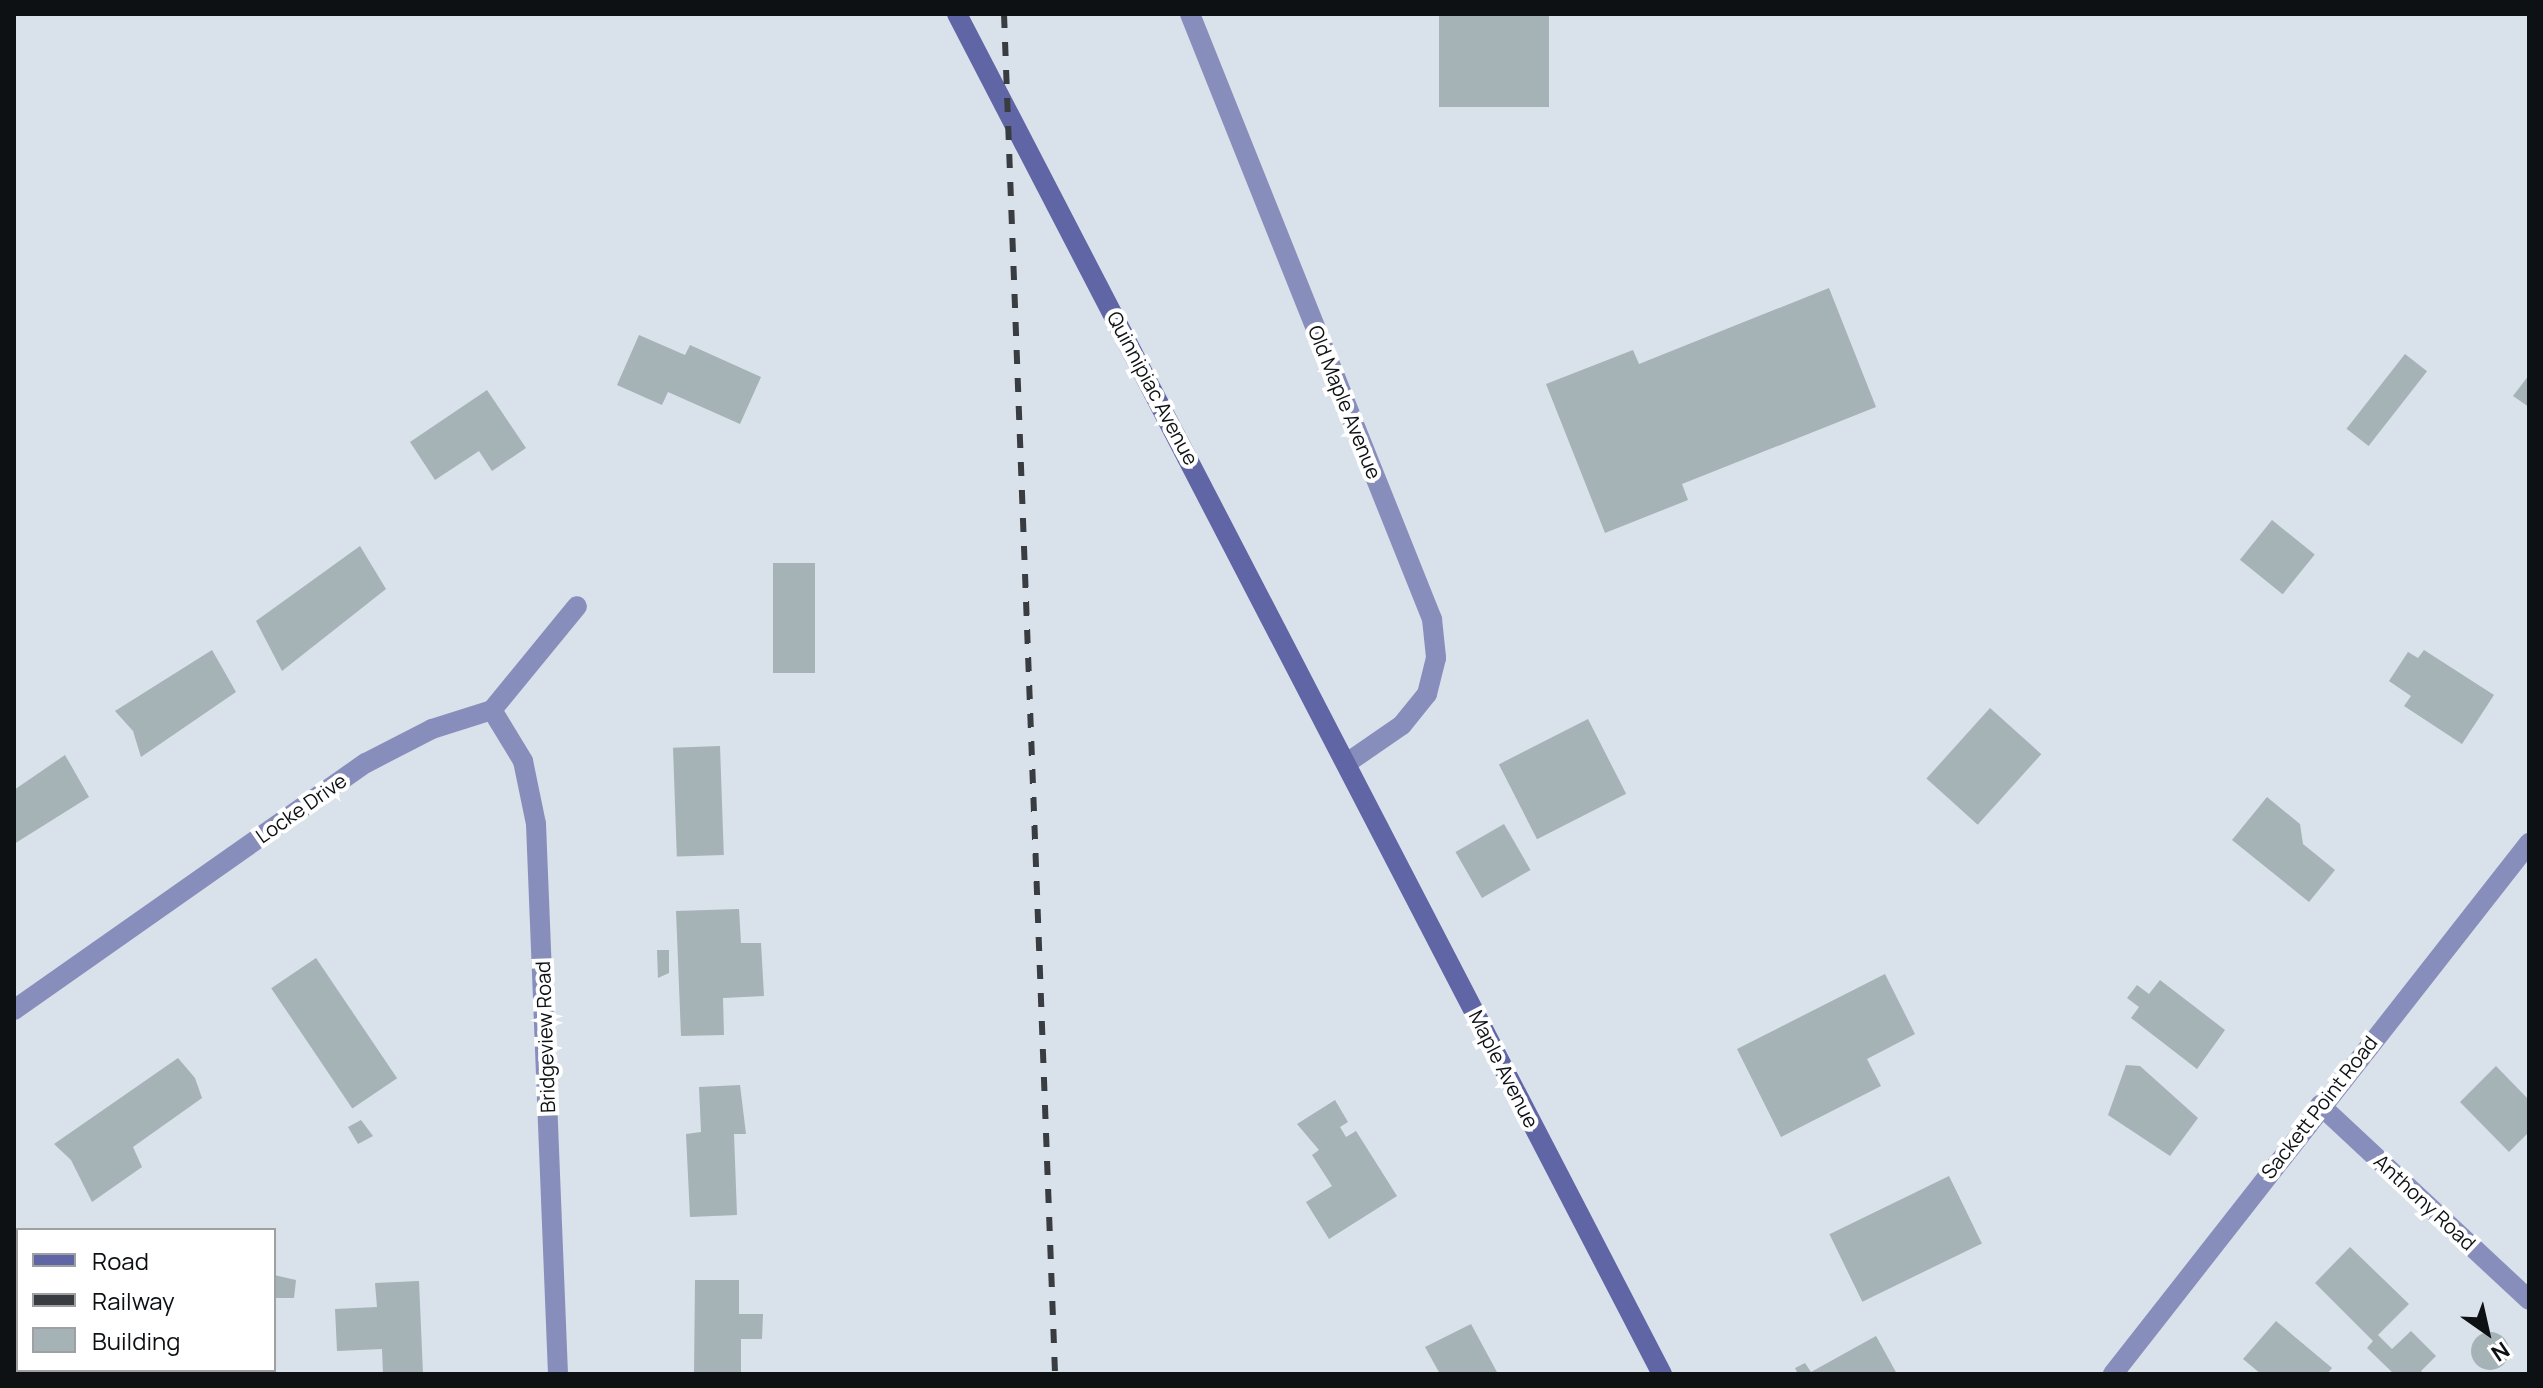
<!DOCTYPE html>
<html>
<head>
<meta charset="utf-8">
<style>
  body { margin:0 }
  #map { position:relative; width:2543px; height:1388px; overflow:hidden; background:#d9e1ea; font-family:Manrope,sans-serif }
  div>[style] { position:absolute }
  .building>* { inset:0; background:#a5b2b6; transform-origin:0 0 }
  .round { border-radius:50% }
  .minor>* { height:20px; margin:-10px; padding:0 10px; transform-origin:10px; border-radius:10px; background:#888ebb }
  .tertiary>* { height:20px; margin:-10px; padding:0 10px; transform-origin:10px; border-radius:10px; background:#888ebb }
  .secondary>* { height:20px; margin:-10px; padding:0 10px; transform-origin:10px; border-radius:10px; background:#6065a6 }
  .rail>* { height:6px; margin-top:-3px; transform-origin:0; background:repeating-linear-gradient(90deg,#393d41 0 14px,transparent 0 28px) }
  span { translate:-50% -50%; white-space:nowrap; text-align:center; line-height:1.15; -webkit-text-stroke:8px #fff; paint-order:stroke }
  .street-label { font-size:20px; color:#0e1114 }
  .frame { position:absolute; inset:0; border:16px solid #0e1114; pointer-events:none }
  .legend { position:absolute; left:16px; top:1228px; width:260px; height:144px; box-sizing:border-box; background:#fff; border:2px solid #9fa0a1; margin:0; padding:10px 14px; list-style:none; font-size:24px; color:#0e1114 }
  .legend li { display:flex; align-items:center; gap:16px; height:40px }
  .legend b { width:40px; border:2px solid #9fa0a1 }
  .north { position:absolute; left:2447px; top:1292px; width:80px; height:80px; -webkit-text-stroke:6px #fff; paint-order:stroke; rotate:146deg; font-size:22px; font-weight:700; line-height:32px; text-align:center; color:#0e1114 }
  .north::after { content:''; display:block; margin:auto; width:28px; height:36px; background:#0e1114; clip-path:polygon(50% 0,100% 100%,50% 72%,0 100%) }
</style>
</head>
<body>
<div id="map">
  <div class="building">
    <div style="left:1439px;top:14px;width:110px;height:93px"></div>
    <div style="clip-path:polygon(1829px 288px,1876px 407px,1682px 484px,1688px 500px,1605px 533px,1546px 384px,1633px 350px,1639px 364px)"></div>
    <div style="clip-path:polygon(639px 335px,685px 355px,690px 345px,761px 377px,740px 424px,668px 392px,662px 405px,617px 385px)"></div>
    <div style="left:2405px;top:354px;width:28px;height:95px;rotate:38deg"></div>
    <div style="clip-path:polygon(2529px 375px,2529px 407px,2513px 396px)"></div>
    <div style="clip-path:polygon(487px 390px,526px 448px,492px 471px,479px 451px,435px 480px,410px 442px)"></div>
    <div style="left:2272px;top:520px;width:55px;height:51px;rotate:39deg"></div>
    <div style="clip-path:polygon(360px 546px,386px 589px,282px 671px,256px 621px)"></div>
    <div style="left:773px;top:563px;width:42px;height:110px"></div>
    <div style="clip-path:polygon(212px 650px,236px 692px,141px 757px,133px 731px,115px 711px)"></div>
    <div style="clip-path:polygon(2424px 650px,2494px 695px,2462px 744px,2404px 706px,2411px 696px,2389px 681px,2408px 652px,2418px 658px)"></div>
    <div style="left:1990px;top:708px;width:69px;height:95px;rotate:42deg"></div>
    <div style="left:1588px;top:719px;width:84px;height:100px;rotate:63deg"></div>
    <div style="left:720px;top:746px;width:109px;height:47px;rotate:88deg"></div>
    <div style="clip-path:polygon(65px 755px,89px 797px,14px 844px,14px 790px)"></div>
    <div style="clip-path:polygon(2267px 797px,2300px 824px,2303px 844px,2335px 870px,2309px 902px,2232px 840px)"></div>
    <div style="left:1504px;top:824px;width:53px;height:56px;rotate:60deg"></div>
    <div style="clip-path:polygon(739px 909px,741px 943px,761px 943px,764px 996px,723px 998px,724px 1035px,681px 1036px,676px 911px)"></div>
    <div style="clip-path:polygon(657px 950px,669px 950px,669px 973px,658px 978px)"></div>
    <div style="left:316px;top:958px;width:145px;height:54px;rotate:56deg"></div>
    <div style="clip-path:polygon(1885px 974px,1915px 1034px,1867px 1059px,1881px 1086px,1781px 1137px,1737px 1049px)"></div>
    <div style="clip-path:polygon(2160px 980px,2225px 1030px,2197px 1069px,2131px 1018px,2139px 1007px,2127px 998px,2137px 985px,2149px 994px)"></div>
    <div style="clip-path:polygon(178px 1058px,195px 1078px,202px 1098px,133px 1147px,142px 1167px,92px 1202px,71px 1160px,54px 1144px)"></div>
    <div style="clip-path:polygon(2126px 1065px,2140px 1066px,2198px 1118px,2170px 1156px,2108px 1115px)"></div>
    <div style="clip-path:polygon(2496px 1066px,2529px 1100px,2529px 1132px,2509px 1152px,2460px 1102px)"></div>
    <div style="clip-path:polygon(740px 1085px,746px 1134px,734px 1134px,737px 1215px,690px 1217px,686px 1134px,701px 1132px,699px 1087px)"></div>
    <div style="clip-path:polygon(1335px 1100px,1348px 1122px,1340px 1127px,1346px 1137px,1356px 1131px,1397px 1196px,1329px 1239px,1306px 1202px,1332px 1186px,1312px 1155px,1319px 1150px,1297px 1124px)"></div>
    <div style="clip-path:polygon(361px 1120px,373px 1136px,358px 1144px,348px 1127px)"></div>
    <div style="left:1949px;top:1176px;width:75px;height:133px;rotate:64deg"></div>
    <div style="left:18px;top:1232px;width:44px;height:5px;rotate:90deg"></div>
    <div style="clip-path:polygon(2350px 1247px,2409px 1304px,2378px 1335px,2392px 1349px,2411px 1331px,2436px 1356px,2421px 1371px,2424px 1374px,2394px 1374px,2367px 1348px,2373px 1341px,2315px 1283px)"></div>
    <div style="clip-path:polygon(274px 1275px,296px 1280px,294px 1298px,274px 1298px)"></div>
    <div style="clip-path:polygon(695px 1280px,739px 1280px,739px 1314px,763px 1314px,762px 1339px,741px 1339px,741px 1374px,694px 1374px)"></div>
    <div style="clip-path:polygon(419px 1281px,423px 1374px,383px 1374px,382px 1349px,337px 1351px,335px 1309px,377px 1307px,375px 1283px)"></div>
    <div style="clip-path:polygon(2276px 1321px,2332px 1368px,2327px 1374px,2261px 1374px,2243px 1359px)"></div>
    <div style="clip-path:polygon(1471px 1324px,1498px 1374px,1440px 1374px,1425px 1347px)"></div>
    <div class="round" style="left:2471px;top:1332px;width:38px;height:38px"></div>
    <div style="clip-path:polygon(1876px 1336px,1897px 1374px,1798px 1374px,1795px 1368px,1805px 1363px,1811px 1372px)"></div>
  </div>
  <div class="minor">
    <div style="left:1190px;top:14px;width:652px;rotate:68.2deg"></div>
    <div style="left:1432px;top:619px;width:39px;rotate:84deg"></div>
    <div style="left:1436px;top:658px;width:37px;rotate:104deg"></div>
    <div style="left:1427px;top:694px;width:40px;rotate:129deg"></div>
    <div style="left:1402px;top:725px;width:67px;rotate:145.4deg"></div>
    <div style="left:492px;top:710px;width:60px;rotate:58.7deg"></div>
    <div style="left:523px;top:761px;width:64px;rotate:78.3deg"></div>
    <div style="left:536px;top:824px;width:550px;rotate:87.71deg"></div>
    <div style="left:14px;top:1010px;width:430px;rotate:-35.1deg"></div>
    <div style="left:366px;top:763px;width:74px;rotate:-27.3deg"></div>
    <div style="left:432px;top:729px;width:63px;rotate:-17.6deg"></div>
    <div style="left:492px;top:710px;width:134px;rotate:-50.7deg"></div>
    <div style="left:2320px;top:1105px;width:286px;rotate:43deg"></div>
  </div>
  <div class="tertiary">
    <div style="left:2113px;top:1374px;width:675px;rotate:-51.92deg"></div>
  </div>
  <div class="secondary">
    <div style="left:957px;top:14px;width:1532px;rotate:62.6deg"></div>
  </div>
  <div class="rail">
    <div style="left:1004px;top:14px;width:1361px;rotate:87.85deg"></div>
  </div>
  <div class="street-label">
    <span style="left:1153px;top:388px;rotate:62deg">Quinnipiac Avenue</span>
    <span style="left:1345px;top:402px;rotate:68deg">Old Maple Avenue</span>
    <span style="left:301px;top:808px;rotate:-35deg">Locke Drive</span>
    <span style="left:545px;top:1037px;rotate:-92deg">Bridgeview Road</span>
    <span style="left:1504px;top:1069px;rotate:63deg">Maple Avenue</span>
    <span style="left:2319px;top:1107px;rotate:-52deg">Sackett Point Road</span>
    <span style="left:2425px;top:1202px;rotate:43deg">Anthony Road</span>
  </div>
  <div class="frame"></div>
  <ul class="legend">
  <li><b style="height:10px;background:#6065a6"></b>Road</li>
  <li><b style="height:10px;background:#393d41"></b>Railway</li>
  <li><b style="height:22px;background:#a5b2b6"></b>Building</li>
  </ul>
  <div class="north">N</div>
</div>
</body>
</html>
